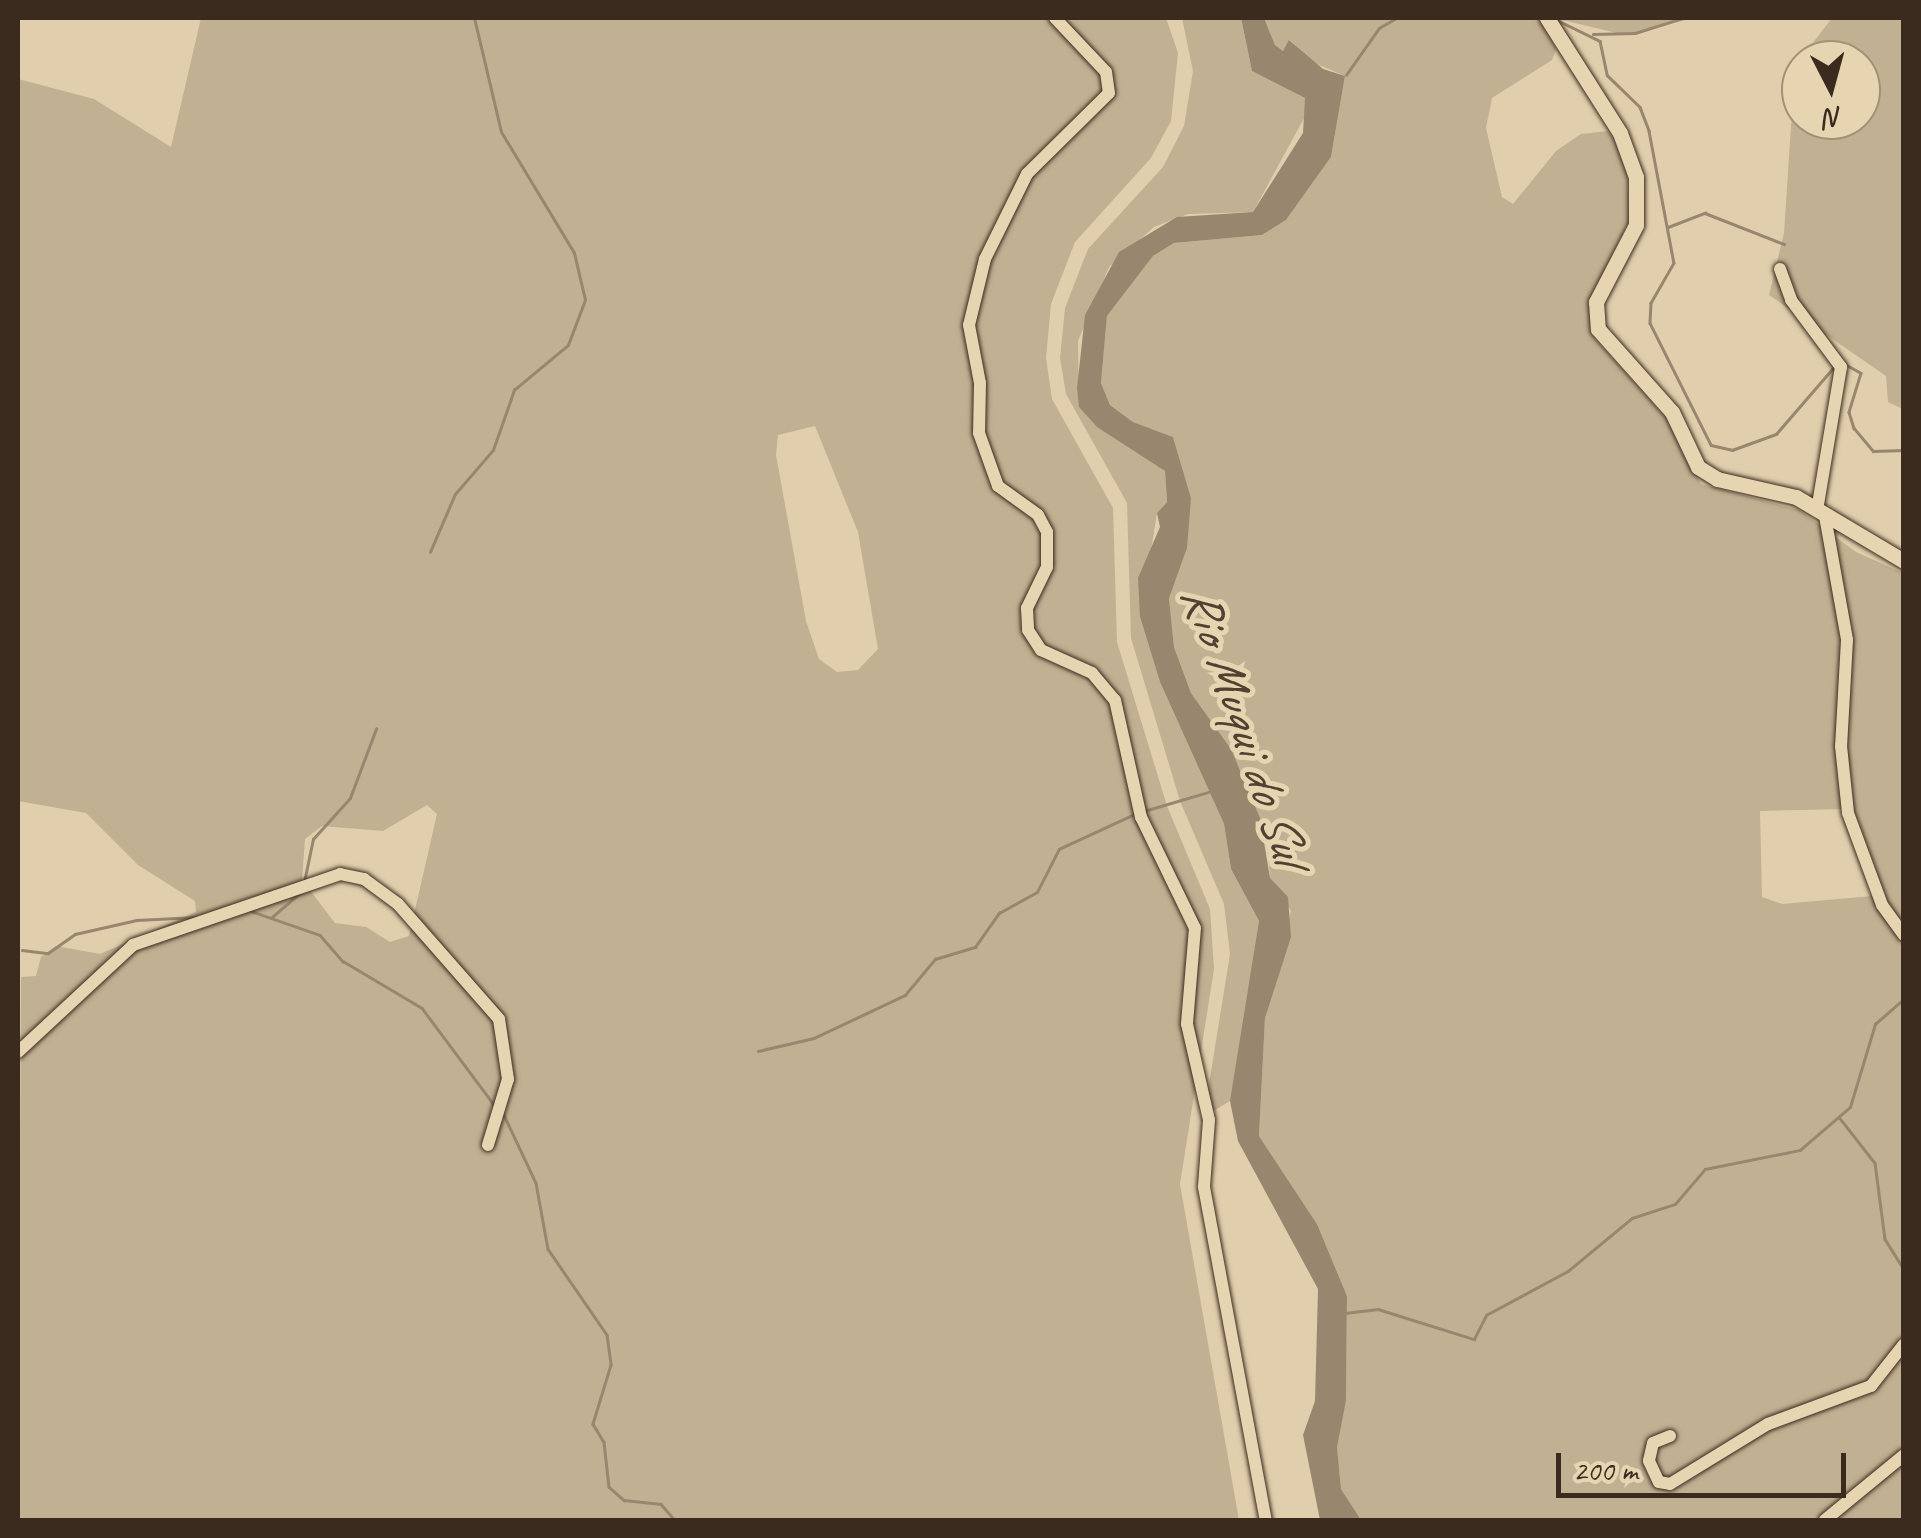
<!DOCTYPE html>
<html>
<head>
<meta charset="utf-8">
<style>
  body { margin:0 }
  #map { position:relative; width:1921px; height:1538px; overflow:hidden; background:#e0ceac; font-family:Caveat,sans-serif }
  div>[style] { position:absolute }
  .green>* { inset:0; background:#c2b092 }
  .water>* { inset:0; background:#98876e }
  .stream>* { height:2.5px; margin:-1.25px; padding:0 1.25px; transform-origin:1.25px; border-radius:1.25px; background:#98876e }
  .roads { filter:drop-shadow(0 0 2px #3b2a1e) drop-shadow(0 0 2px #3b2a1e) }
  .minor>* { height:12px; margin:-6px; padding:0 6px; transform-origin:6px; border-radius:6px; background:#e7d5b2 }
  .major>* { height:15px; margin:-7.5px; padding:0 7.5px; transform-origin:7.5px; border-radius:7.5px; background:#e7d5b2 }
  span { translate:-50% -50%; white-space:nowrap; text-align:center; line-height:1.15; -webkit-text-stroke:10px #e7d5b2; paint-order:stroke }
  .water-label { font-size:52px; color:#524132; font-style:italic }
  .frame { position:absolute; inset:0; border:20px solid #3b2a1e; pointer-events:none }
  .north { position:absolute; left:1781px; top:40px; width:100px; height:100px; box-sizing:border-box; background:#e7d5b2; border:2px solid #a29177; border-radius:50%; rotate:174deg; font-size:28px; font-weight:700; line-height:40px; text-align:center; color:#3b2a1e }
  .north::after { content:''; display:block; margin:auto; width:35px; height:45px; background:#3b2a1e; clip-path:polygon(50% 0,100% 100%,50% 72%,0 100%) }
  .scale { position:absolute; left:1556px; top:1453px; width:290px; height:45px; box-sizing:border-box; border:5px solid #3b2a1e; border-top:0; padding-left:12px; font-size:30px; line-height:35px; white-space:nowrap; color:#3b2a1e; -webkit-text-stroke:8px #e7d5b2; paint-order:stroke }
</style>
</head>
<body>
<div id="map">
  <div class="green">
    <div style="clip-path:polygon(evenodd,201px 18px,1166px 18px,1178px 53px,1171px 121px,1151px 158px,1075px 242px,1051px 304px,1046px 358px,1052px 399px,1113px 508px,1117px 642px,1167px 806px,1210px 909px,1214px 969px,1180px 1184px,1239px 1520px,18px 1520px,21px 977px,36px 976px,41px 957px,56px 946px,100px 954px,196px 912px,195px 901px,138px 865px,86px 813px,18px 801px,18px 79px,94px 99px,171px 147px,201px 18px,815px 426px,858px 532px,878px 649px,858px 670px,837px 672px,819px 659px,806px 621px,776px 455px,778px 435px,815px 426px,201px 18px,427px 805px,437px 814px,409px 936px,390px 942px,366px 927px,335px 923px,302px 880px,305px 839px,322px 826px,383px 831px,427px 805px)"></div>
    <div style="clip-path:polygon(1182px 18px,1241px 18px,1252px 71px,1305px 98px,1309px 109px,1253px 212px,1188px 214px,1154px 227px,1109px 267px,1078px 341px,1079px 407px,1165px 471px,1167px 502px,1157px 513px,1140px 617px,1160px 682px,1224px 824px,1231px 869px,1259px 921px,1236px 1079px,1230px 1101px,1215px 1110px,1205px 1109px,1230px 954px,1224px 904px,1180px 801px,1131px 638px,1127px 503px,1066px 394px,1060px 358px,1065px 308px,1088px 249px,1163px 167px,1184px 126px,1193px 71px)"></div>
    <div style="clip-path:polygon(evenodd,1264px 18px,1539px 18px,1556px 49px,1552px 60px,1492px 98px,1486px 128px,1502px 197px,1513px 204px,1556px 151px,1581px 134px,1608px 131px,1615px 141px,1627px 174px,1629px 221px,1589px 301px,1594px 338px,1666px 418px,1701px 484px,1799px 510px,1856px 552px,1903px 573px,1903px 1520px,1361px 1520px,1341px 1489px,1335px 1429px,1346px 1400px,1347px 1296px,1317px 1224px,1259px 1136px,1265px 1018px,1291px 911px,1270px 878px,1267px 841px,1231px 749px,1191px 693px,1174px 647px,1169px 598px,1191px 498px,1173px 437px,1133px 422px,1110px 405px,1101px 383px,1107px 316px,1153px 256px,1174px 243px,1262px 235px,1286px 220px,1331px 157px,1345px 76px,1312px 62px,1290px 40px,1283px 51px,1275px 45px,1264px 18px,1845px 809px,1877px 886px,1872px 896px,1782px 904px,1762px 897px,1760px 811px,1845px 809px)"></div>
    <div style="clip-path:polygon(1554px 18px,1694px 18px,1625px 35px)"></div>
    <div style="clip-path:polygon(evenodd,1832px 18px,1903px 18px,1903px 409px,1888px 402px,1886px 376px,1769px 295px,1784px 233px,1795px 66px,1832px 18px,1801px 60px,1861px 60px,1861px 120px,1801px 120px,1801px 60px)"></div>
  </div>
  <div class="water">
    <div style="clip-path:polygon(1241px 18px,1264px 18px,1275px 45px,1283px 51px,1289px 40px,1323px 69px,1345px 76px,1331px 157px,1286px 220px,1262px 235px,1174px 243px,1153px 256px,1107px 316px,1101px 383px,1110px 405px,1133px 422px,1173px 437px,1191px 498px,1187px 548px,1169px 598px,1174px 647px,1191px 693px,1231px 749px,1260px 818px,1270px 878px,1288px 897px,1291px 937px,1265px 1018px,1259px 1136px,1317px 1224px,1347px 1296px,1346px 1400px,1337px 1447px,1341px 1489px,1361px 1520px,1320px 1520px,1303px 1435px,1315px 1401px,1318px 1289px,1238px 1141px,1230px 1101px,1259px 921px,1231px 869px,1224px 824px,1160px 682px,1140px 617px,1138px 578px,1160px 527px,1157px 513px,1167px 502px,1165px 471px,1097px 427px,1079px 407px,1077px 388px,1085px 315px,1119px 252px,1177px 217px,1253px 212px,1303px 133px,1305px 98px,1252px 71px)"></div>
  </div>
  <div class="stream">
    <div style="left:1555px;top:19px;width:50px;rotate:26.1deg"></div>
    <div style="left:1600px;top:41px;width:35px;rotate:78deg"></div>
    <div style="left:1607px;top:75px;width:46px;rotate:44.1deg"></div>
    <div style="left:1640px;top:107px;width:26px;rotate:69deg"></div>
    <div style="left:1649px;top:131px;width:134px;rotate:79.3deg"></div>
    <div style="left:1674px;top:263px;width:46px;rotate:119.9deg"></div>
    <div style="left:1651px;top:303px;width:20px;rotate:93deg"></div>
    <div style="left:1650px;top:323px;width:136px;rotate:63.4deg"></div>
    <div style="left:1711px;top:445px;width:22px;rotate:13deg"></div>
    <div style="left:1732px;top:450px;width:47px;rotate:-20deg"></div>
    <div style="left:1776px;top:434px;width:87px;rotate:-49.2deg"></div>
    <div style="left:1593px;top:34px;width:42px;rotate:-1.4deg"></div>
    <div style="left:1635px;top:33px;width:50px;rotate:-17.4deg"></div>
    <div style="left:1346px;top:75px;width:57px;rotate:-54.9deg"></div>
    <div style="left:1379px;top:28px;width:20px;rotate:-30deg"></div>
    <div style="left:1668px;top:227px;width:40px;rotate:-21deg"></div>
    <div style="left:1705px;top:213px;width:85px;rotate:21.4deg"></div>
    <div style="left:1845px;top:364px;width:18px;rotate:29deg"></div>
    <div style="left:1861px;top:373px;width:41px;rotate:107.1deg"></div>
    <div style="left:1849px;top:412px;width:17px;rotate:73deg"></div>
    <div style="left:1854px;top:428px;width:30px;rotate:50deg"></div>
    <div style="left:1873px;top:451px;width:31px;rotate:-2deg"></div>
    <div style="left:430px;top:552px;width:63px;rotate:-66.7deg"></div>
    <div style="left:455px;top:494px;width:58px;rotate:-49.2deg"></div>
    <div style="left:493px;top:450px;width:64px;rotate:-70.7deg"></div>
    <div style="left:514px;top:390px;width:70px;rotate:-39.8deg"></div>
    <div style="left:568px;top:345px;width:48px;rotate:-69.3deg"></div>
    <div style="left:585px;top:300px;width:48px;rotate:-103.2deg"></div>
    <div style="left:574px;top:253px;width:141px;rotate:-121.1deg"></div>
    <div style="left:501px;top:132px;width:117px;rotate:-103.3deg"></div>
    <div style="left:1144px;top:811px;width:67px;rotate:-16.5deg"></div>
    <div style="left:304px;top:882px;width:44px;rotate:-78.2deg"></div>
    <div style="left:313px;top:839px;width:55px;rotate:-47.9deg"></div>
    <div style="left:350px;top:798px;width:74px;rotate:-69.4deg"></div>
    <div style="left:251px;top:911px;width:73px;rotate:19.2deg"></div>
    <div style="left:320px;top:935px;width:35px;rotate:49deg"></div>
    <div style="left:343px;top:961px;width:92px;rotate:30.7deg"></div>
    <div style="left:422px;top:1008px;width:122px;rotate:53.3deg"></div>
    <div style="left:271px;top:918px;width:37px;rotate:-41deg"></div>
    <div style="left:18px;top:935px;width:29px;rotate:90deg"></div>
    <div style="left:22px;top:950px;width:26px;rotate:7deg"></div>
    <div style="left:48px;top:953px;width:33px;rotate:-35deg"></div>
    <div style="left:75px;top:934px;width:64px;rotate:-12.7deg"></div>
    <div style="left:137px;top:920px;width:59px;rotate:-2.9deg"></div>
    <div style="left:758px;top:1051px;width:57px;rotate:-13.1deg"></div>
    <div style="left:814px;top:1038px;width:101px;rotate:-25.3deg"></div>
    <div style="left:905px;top:995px;width:47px;rotate:-50.2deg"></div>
    <div style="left:935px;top:959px;width:42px;rotate:-16.7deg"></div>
    <div style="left:975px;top:947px;width:42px;rotate:-54.8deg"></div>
    <div style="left:999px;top:913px;width:43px;rotate:-28.9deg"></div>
    <div style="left:1037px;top:892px;width:48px;rotate:-62.9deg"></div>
    <div style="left:1059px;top:849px;width:86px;rotate:-24.8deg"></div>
    <div style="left:504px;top:1115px;width:75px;rotate:64.8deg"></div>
    <div style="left:536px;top:1183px;width:67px;rotate:79.7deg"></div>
    <div style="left:548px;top:1249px;width:104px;rotate:55.5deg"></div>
    <div style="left:607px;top:1335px;width:30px;rotate:82deg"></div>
    <div style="left:611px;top:1365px;width:62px;rotate:107deg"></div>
    <div style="left:593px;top:1424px;width:21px;rotate:59deg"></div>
    <div style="left:604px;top:1442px;width:45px;rotate:83.7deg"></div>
    <div style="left:609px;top:1487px;width:20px;rotate:41deg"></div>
    <div style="left:624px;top:1500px;width:37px;rotate:6deg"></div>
    <div style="left:661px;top:1504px;width:21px;rotate:49deg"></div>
    <div style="left:1839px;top:1117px;width:58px;rotate:52deg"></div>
    <div style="left:1875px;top:1163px;width:77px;rotate:82.5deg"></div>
    <div style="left:1885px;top:1239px;width:36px;rotate:58deg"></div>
    <div style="left:1345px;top:1313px;width:33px;rotate:-7deg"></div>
    <div style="left:1378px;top:1309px;width:101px;rotate:17.4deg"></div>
    <div style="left:1474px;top:1339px;width:27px;rotate:-63deg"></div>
    <div style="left:1486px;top:1315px;width:93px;rotate:-28.2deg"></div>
    <div style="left:1568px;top:1271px;width:83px;rotate:-39.6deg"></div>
    <div style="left:1632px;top:1218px;width:45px;rotate:-18deg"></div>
    <div style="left:1675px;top:1204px;width:46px;rotate:-49.4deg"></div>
    <div style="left:1705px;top:1169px;width:97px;rotate:-11.3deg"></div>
    <div style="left:1800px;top:1150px;width:66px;rotate:-40.7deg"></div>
    <div style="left:1850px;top:1107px;width:87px;rotate:-73.2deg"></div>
    <div style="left:1875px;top:1024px;width:38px;rotate:-41deg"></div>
  </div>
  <div class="roads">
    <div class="minor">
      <div style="left:1055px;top:18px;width:74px;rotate:46.6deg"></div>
      <div style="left:1106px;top:72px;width:21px;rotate:82deg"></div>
      <div style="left:1109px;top:93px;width:115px;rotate:135.4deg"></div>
      <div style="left:1027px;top:174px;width:95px;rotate:116.3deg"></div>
      <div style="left:985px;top:259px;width:68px;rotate:103.6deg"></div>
      <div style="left:969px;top:325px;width:59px;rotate:79.3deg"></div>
      <div style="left:980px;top:383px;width:50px;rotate:91.1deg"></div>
      <div style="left:979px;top:433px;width:56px;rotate:70.3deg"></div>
      <div style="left:998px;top:486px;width:49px;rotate:35.9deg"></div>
      <div style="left:1038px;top:515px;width:19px;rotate:62deg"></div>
      <div style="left:1047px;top:532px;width:35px;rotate:90deg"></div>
      <div style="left:1047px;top:567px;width:46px;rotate:116deg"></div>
      <div style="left:1027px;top:608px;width:22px;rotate:87deg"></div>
      <div style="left:1028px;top:630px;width:24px;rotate:57deg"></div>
      <div style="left:1041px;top:650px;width:56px;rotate:24.3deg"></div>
      <div style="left:1092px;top:673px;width:35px;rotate:50deg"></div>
      <div style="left:1115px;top:700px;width:120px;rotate:77.5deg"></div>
      <div style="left:1141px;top:817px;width:123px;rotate:64.1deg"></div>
      <div style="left:1195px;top:928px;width:96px;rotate:94.8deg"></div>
      <div style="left:1187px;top:1024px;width:98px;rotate:77.1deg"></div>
      <div style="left:1209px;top:1120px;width:67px;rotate:94.3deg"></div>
      <div style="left:1204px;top:1187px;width:339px;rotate:79.5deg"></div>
      <div style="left:1780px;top:269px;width:33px;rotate:70deg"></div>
      <div style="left:1791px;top:300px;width:84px;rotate:53.3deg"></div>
      <div style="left:1841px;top:367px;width:146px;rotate:99.5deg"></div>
      <div style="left:1825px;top:516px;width:126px;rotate:79.9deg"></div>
      <div style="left:1847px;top:640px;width:106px;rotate:93.2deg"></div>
      <div style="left:1841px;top:746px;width:67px;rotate:84deg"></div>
      <div style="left:1848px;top:813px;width:98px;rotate:69.7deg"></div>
      <div style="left:1882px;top:905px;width:37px;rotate:54deg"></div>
      <div style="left:18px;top:1052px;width:157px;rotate:-42.9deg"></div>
      <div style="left:133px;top:945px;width:219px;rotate:-18.9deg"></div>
      <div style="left:340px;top:874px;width:25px;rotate:12deg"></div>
      <div style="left:364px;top:879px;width:42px;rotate:36.3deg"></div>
      <div style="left:398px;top:904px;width:153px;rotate:48.7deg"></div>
      <div style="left:499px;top:1019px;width:61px;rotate:81.5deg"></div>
      <div style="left:508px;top:1079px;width:69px;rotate:106.9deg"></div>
      <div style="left:1670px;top:1436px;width:18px;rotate:158deg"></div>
      <div style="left:1653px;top:1443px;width:18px;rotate:103deg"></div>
      <div style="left:1649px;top:1461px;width:23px;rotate:65deg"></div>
      <div style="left:1659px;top:1482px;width:11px;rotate:10deg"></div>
      <div style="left:1670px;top:1484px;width:115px;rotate:-31.5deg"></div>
      <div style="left:1768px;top:1424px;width:110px;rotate:-20.3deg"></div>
      <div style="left:1871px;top:1386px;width:53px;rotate:-51.8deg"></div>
      <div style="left:1825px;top:1520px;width:102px;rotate:-39.4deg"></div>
    </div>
    <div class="major">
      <div style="left:1547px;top:18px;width:136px;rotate:57.6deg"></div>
      <div style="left:1620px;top:133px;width:47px;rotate:70deg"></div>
      <div style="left:1636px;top:177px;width:48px;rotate:90deg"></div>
      <div style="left:1636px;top:225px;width:87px;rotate:117.5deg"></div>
      <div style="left:1596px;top:302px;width:27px;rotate:86deg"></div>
      <div style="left:1598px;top:329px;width:111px;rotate:48.3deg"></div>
      <div style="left:1672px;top:412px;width:61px;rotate:64.7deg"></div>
      <div style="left:1698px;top:467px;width:22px;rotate:32deg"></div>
      <div style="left:1717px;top:479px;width:81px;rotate:12.8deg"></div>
      <div style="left:1796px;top:497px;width:126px;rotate:30.7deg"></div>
    </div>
  </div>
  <div class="water-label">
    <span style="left:1244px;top:724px;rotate:71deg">Rio Muqui do Sul</span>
  </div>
  <div class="frame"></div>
  <div class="north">N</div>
  <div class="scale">200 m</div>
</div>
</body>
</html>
